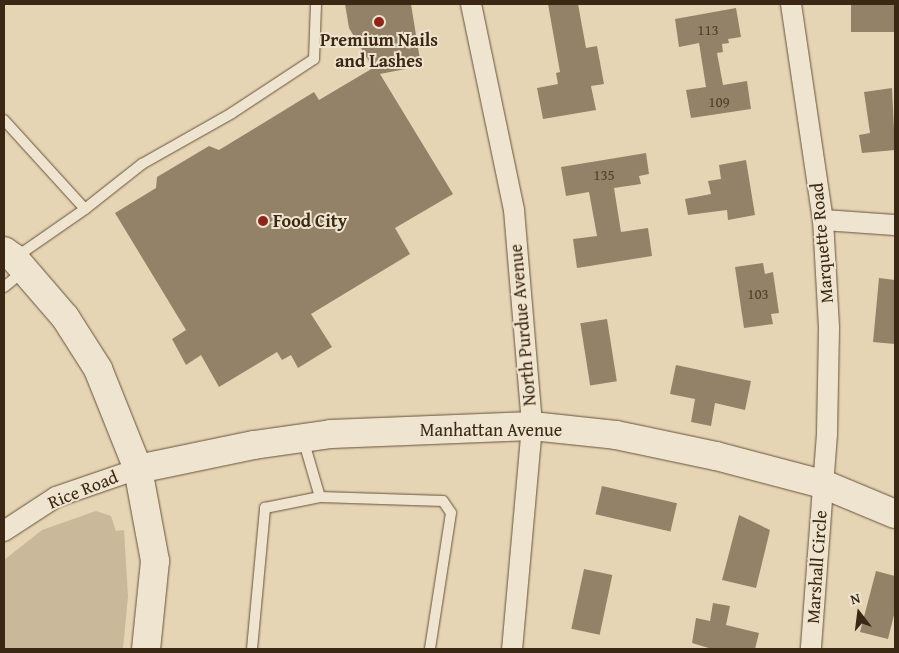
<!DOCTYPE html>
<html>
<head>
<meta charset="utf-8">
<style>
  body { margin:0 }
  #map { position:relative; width:899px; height:653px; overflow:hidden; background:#e6d5b5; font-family:"Gentium Book Plus",serif }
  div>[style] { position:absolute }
  .green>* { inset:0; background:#c9b89a }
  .building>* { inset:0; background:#948268; transform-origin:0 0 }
  .roads { filter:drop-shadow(0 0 1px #66533c) drop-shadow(0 0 1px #66533c) }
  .lane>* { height:10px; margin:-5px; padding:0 5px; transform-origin:5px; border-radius:5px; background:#efe4cf }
  .street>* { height:20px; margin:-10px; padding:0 10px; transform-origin:10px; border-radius:10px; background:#efe4cf }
  .secondary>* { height:28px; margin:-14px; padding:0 14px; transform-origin:14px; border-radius:14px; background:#efe4cf }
  .dots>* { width:14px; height:14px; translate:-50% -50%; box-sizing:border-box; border:2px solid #efe4cf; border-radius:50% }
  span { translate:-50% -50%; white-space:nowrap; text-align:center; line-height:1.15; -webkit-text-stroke:4px #efe4cf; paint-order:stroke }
  .number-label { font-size:15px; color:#513e29 }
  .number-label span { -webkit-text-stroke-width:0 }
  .poi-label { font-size:18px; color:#3b2814; font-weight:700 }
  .left { translate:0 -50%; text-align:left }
  .street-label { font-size:18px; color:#3b2814 }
  .frame { position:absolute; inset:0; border:5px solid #3b2814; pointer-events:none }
  .north { position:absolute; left:834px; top:588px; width:50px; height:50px; -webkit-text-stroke:4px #efe4cf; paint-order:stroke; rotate:345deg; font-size:14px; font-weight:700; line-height:20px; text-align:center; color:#3b2814 }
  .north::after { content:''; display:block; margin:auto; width:18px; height:22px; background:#3b2814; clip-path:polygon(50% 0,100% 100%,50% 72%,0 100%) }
</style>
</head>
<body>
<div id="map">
  <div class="green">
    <div style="clip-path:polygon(96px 511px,111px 516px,116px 531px,124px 530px,128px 596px,123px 649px,4px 649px,4px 560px,42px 530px)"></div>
  </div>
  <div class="building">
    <div style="clip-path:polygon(345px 4px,411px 4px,421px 66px,380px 74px,453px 194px,395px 228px,410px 254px,311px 314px,332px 347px,298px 368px,291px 355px,282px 360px,277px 352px,219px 387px,201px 355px,186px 365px,172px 339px,186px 330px,115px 213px,156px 188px,157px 177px,209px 146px,219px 150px,314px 92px,319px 100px,373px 68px,349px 28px)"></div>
    <div style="clip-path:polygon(548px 4px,578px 4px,586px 48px,597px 46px,604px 84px,591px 86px,596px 110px,543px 119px,537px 88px,558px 84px,556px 73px,560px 72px)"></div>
    <div style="left:895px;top:4px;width:28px;height:44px;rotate:90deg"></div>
    <div style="clip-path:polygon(736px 8px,741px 37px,728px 39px,729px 43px,722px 44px,723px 52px,717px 53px,723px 85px,747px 81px,751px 109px,691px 118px,686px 90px,706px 87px,699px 43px,679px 47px,675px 19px)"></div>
    <div style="clip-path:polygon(892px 88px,895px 150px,862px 153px,859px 135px,870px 133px,864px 92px)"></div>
    <div style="clip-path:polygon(646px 153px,649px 174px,639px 176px,641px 184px,614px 188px,621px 232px,648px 228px,652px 256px,577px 268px,573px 239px,597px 236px,589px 192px,566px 196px,561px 167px)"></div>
    <div style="clip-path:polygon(746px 160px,755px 215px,728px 220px,727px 210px,688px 215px,685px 199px,711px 194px,708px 181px,721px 179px,719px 165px)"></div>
    <div style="clip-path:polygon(763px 263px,765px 274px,773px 272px,779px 313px,771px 314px,773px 324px,744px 328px,735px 267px)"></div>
    <div style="clip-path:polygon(879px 278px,895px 280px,895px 344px,873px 342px)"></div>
    <div style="left:607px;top:319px;width:63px;height:27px;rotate:81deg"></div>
    <div style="clip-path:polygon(676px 365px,751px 381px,745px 410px,715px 403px,711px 426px,691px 422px,695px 399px,670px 394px)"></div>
    <div style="left:602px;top:486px;width:77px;height:29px;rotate:13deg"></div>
    <div style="clip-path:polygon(739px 515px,770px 530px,756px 588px,722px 580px)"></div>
    <div style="left:584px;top:569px;width:29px;height:61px;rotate:12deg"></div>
    <div style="clip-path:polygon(876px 571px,895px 576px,895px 611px,888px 639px,860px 632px)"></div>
    <div style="clip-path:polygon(713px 603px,730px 606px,726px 625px,759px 633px,755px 649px,712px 649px,692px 643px,696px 618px,710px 621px)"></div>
  </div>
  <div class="roads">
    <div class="lane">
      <div style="left:4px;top:120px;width:120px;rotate:47.7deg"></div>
      <div style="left:16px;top:257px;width:84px;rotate:-34.8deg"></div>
      <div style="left:85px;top:209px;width:73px;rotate:-38.3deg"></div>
      <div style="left:142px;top:164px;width:103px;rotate:-29.5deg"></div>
      <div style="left:232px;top:113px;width:98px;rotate:-33.4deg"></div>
      <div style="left:314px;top:59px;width:55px;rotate:-87.9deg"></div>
      <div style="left:4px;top:287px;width:27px;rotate:-39deg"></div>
      <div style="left:303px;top:439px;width:60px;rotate:73.7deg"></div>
      <div style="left:252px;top:649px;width:142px;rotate:-84.7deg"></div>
      <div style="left:265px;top:508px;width:56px;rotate:-11.3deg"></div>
      <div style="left:320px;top:497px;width:123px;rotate:1.9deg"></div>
      <div style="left:443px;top:501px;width:14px;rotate:56deg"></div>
      <div style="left:451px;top:513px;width:138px;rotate:98.8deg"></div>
    </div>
    <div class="street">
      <div style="left:471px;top:4px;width:210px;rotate:78.2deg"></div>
      <div style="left:514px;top:210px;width:217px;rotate:85.2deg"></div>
      <div style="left:532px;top:426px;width:224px;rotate:95.1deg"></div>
      <div style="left:791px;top:4px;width:218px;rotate:81.6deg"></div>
      <div style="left:823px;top:220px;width:109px;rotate:86.8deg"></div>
      <div style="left:829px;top:329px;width:105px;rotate:91.1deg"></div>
      <div style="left:827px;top:434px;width:216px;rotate:94.3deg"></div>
      <div style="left:823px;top:220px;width:72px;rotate:4deg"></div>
      <div style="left:4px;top:531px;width:62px;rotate:-33.2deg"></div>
      <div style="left:56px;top:497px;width:87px;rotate:-18.9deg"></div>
    </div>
    <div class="secondary">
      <div style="left:4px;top:251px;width:12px;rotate:35deg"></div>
      <div style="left:14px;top:258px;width:78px;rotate:49.2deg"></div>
      <div style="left:65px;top:317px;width:62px;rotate:57.6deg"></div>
      <div style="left:98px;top:369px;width:108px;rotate:68.2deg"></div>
      <div style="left:138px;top:469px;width:94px;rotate:79.5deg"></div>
      <div style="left:155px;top:561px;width:88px;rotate:95.8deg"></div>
      <div style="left:138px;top:469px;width:118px;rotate:-11.7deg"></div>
      <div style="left:254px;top:445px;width:78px;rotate:-8.1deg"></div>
      <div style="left:331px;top:434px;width:201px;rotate:-2.3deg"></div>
      <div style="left:532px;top:426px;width:84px;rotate:6.1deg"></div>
      <div style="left:616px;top:435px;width:102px;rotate:11.9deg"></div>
      <div style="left:716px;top:456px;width:111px;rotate:14.7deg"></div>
      <div style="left:823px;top:484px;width:78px;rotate:22.6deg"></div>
    </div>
  </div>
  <div class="dots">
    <div style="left:379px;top:22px;background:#8f2418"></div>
    <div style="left:263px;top:221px;background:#8f2418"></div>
  </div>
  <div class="number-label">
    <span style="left:708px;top:30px">113</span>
    <span style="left:719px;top:102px">109</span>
    <span style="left:604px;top:175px">135</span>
    <span style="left:758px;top:294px">103</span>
  </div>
  <div class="poi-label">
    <span style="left:379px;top:51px">Premium Nails<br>and Lashes</span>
    <span class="left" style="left:273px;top:221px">Food City</span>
  </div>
  <div class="street-label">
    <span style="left:822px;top:243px;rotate:-95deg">Marquette Road</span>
    <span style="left:523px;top:325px;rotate:-95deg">North Purdue Avenue</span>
    <span style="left:491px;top:430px">Manhattan Avenue</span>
    <span style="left:83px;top:490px;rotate:-22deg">Rice Road</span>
    <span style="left:817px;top:567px;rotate:-86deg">Marshall Circle</span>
  </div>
  <div class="frame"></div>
  <div class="north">N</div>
</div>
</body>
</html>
